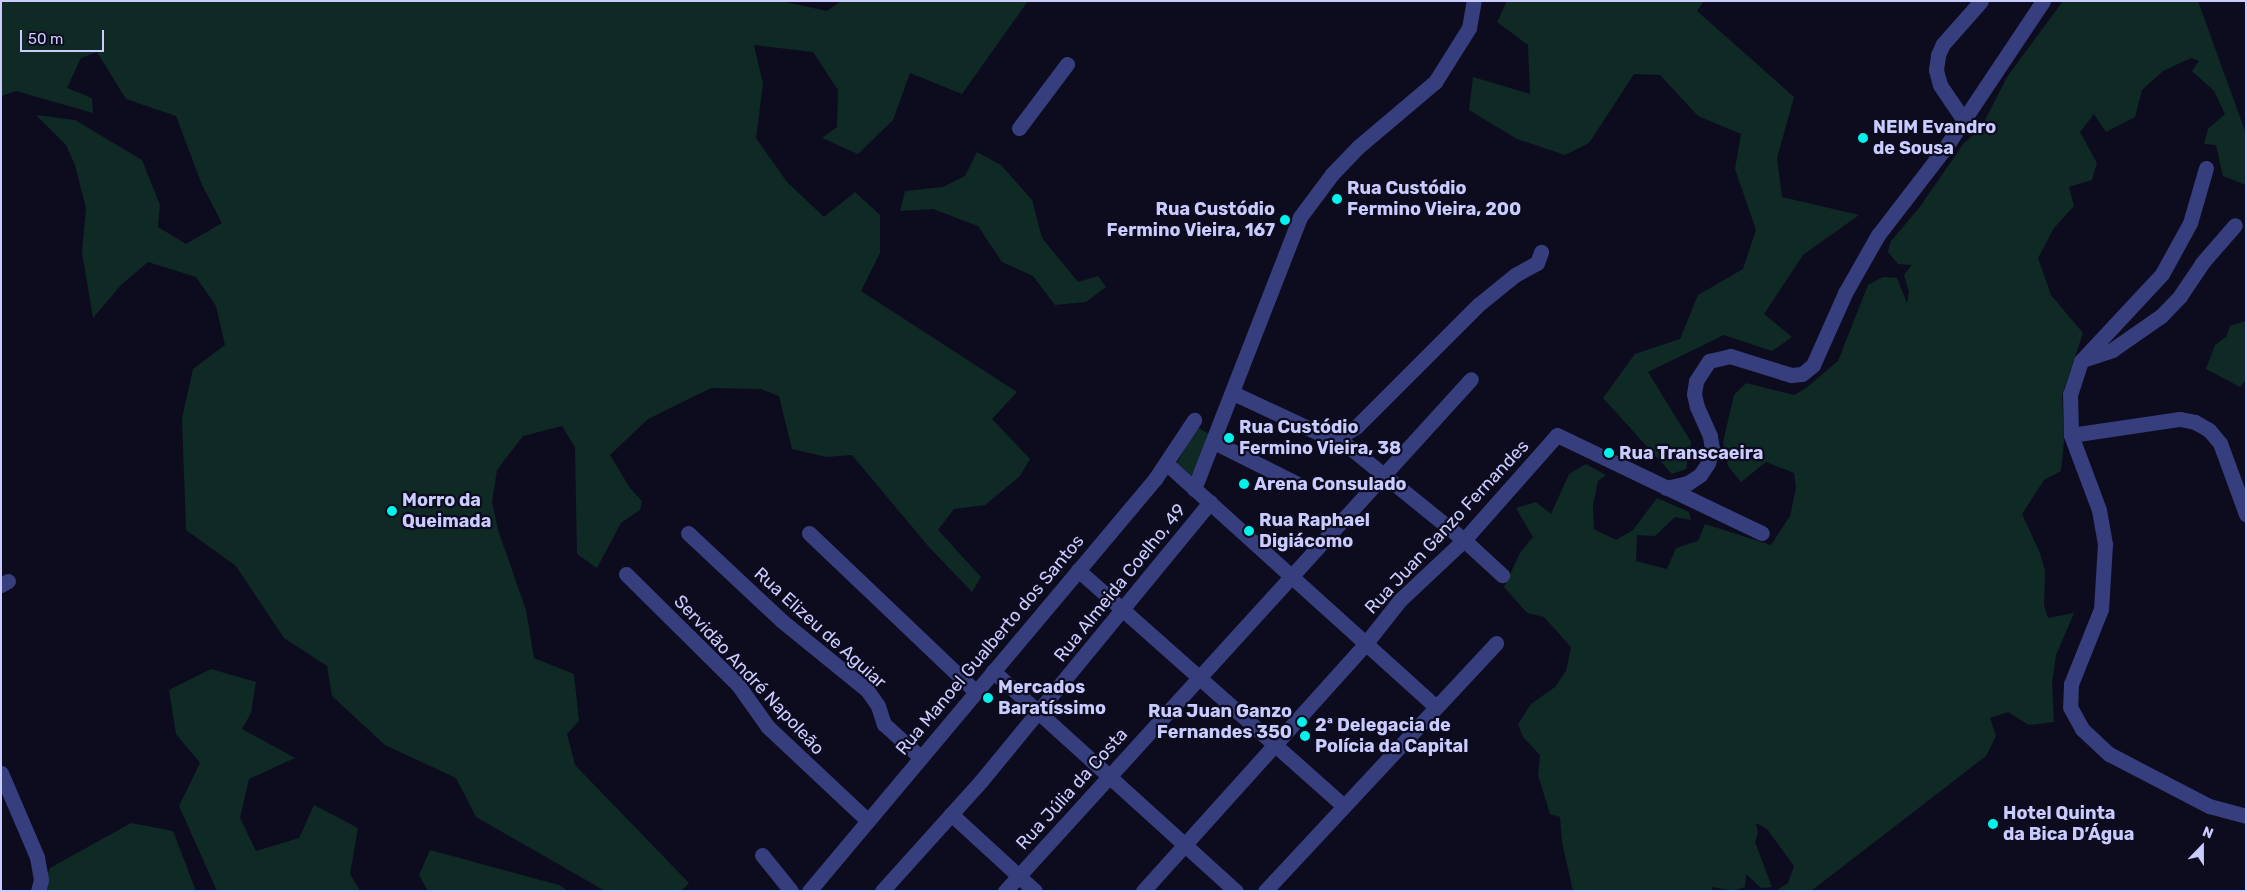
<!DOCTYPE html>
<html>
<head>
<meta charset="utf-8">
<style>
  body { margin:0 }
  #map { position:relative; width:2247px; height:892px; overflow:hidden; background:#0d0c1f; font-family:Rubik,sans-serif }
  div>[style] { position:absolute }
  .green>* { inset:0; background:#0f2924 }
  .minor>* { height:15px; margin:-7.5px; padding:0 7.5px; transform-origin:7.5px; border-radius:7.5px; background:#373e7e }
  .dots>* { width:14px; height:14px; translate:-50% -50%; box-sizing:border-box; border:2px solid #0d0c1f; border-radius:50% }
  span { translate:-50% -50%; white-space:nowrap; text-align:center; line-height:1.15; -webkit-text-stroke:4.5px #0d0c1f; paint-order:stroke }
  .poi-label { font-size:18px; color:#cacbff; font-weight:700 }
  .left { translate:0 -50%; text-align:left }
  .right { translate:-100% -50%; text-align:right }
  .street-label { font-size:18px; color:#cacbff }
  .frame { position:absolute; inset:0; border:2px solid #cacbff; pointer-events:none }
  .north { position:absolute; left:2177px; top:822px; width:50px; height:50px; -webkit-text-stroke:4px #0d0c1f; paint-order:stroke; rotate:22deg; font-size:14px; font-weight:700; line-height:20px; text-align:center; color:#cacbff }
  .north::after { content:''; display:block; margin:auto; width:18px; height:22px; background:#cacbff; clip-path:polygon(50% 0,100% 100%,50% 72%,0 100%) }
  .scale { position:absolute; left:20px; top:30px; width:84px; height:22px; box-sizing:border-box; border:2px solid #cacbff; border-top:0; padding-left:6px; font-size:15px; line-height:18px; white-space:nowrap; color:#cacbff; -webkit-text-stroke:4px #0d0c1f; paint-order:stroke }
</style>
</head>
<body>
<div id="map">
  <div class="green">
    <div style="clip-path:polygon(1px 1px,780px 1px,827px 11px,841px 1px,1028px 1px,962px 94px,910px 73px,893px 120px,858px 154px,822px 138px,837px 127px,838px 90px,813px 52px,754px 45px,763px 84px,756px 138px,787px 182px,824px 217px,855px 192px,880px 215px,880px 253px,861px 291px,1017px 392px,992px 419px,1030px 459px,1020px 476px,985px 505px,954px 509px,938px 530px,981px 577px,972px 592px,929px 547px,852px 455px,827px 457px,792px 449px,779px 396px,761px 389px,711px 388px,648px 419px,610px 455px,630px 488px,642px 501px,640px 510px,621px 523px,597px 568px,577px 554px,575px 447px,562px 426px,523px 436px,497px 470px,492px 502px,498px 530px,526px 610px,534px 658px,574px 674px,579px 721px,567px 734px,575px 765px,689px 883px,681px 891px,605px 891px,476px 817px,456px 778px,385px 745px,332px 696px,327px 666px,284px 638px,236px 566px,186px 530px,182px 418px,193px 369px,225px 345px,216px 306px,196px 277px,148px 262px,121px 285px,93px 318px,82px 252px,86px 208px,75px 165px,66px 145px,36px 115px,75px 120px,142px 160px,160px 205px,158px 227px,186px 244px,222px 223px,202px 185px,176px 116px,126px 99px,97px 52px,81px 58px,67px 88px,92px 98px,93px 113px,16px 91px,1px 96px)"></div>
    <div style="clip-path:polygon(1507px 1px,1704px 1px,1697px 11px,1794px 97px,1777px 158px,1782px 197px,1859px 215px,1803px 255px,1764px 314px,1792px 337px,1772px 351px,1724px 335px,1648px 372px,1691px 442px,1686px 469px,1672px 474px,1603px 398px,1635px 354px,1680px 339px,1698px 295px,1743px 269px,1756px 230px,1735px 169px,1741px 134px,1698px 116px,1660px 75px,1634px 74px,1589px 143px,1565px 155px,1517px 139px,1469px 110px,1473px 77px,1530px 94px,1528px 45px,1497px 22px)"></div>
    <div style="clip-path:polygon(2063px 1px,2198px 1px,2246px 134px,2246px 185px,2223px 176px,2216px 145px,2204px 144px,2208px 129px,2225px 114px,2214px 91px,2192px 71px,2199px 61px,2191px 58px,2163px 71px,2142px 90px,2135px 117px,2106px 132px,2094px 114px,2080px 132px,2097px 163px,2092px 180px,2069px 187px,2074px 206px,2054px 228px,2038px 258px,2051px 295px,2083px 333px,2062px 395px,2064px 441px,2061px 471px,2044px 480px,2022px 514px,2040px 553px,2045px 571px,2044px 605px,2048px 618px,2074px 613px,2056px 655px,2052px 684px,2054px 722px,2029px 725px,2008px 712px,1990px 718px,1996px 736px,1986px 756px,1811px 891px,1775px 891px,1788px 883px,1794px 866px,1767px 829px,1756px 823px,1758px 833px,1755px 842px,1772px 887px,1761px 888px,1746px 874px,1745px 887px,1732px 891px,1712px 887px,1712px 891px,1573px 891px,1562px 842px,1560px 817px,1550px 814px,1538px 775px,1540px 755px,1523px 737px,1518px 724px,1531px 704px,1555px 687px,1566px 671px,1571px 647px,1544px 617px,1527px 613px,1504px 587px,1520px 553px,1533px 537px,1516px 508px,1536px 502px,1551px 514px,1569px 474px,1586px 464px,1606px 475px,1598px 481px,1593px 505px,1594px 529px,1616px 540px,1633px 530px,1657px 498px,1689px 512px,1691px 520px,1675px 517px,1655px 536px,1637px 535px,1636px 561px,1667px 569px,1676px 548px,1698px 541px,1705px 524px,1771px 545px,1790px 516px,1796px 488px,1794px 473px,1766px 462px,1741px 482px,1728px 466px,1723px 442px,1734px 395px,1746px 383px,1794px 395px,1806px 388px,1838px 361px,1868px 285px,1883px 277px,1897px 278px,1907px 303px,1909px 292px,1904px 275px,1912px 265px,1898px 264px,1888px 252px,1891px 241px,1919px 208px,1964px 143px,1981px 128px,2007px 77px)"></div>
    <div style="clip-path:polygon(977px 152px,1001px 165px,1032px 200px,1042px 238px,1078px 282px,1098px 276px,1106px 287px,1086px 302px,1055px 305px,1033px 276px,1002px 262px,978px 226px,933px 209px,900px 211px,905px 191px,943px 187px,965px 176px)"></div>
    <div style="clip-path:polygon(2246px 321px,2246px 380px,2240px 387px,2206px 369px,2215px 345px,2226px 337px,2230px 326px)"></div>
    <div style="clip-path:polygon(1197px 427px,1209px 434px,1193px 477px,1177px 463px)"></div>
    <div style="clip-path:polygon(211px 669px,256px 682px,251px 713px,242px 729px,295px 758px,249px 779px,240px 818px,256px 851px,299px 838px,314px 805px,358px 828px,350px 874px,360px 891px,217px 891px,179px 806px,200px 763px,176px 734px,169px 690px)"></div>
    <div style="clip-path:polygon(131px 823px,173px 831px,196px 891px,41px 891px,50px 868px)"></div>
    <div style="clip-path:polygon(430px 850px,559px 885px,568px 891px,428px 891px,419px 875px)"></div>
  </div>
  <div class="minor">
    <div style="left:1963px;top:119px;width:41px;rotate:-124.1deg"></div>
    <div style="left:1940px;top:85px;width:16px;rotate:-105deg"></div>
    <div style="left:1936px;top:70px;width:15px;rotate:-82deg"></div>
    <div style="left:1938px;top:55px;width:12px;rotate:-66deg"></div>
    <div style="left:1943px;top:44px;width:57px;rotate:-48.5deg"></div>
    <div style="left:1019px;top:128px;width:80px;rotate:-53.1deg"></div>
    <div style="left:2206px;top:168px;width:57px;rotate:106.2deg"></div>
    <div style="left:2190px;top:223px;width:58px;rotate:118.8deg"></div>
    <div style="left:2162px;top:274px;width:119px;rotate:133deg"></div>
    <div style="left:2081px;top:361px;width:35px;rotate:108deg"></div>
    <div style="left:2070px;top:394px;width:41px;rotate:88.6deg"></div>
    <div style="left:2071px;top:435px;width:80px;rotate:69.5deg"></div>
    <div style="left:2099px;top:510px;width:35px;rotate:80deg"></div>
    <div style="left:2105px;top:544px;width:65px;rotate:93.5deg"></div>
    <div style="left:2101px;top:609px;width:81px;rotate:111.8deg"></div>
    <div style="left:2071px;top:684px;width:23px;rotate:92deg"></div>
    <div style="left:2070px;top:707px;width:25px;rotate:61deg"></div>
    <div style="left:2082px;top:729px;width:37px;rotate:43deg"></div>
    <div style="left:2109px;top:754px;width:113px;rotate:27.5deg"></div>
    <div style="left:2209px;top:806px;width:38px;rotate:15deg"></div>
    <div style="left:2082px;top:360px;width:32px;rotate:-18deg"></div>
    <div style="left:2112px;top:350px;width:60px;rotate:-34.8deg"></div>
    <div style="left:2161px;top:316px;width:28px;rotate:-46deg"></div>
    <div style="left:2180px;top:296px;width:40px;rotate:-56deg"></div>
    <div style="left:2202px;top:263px;width:50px;rotate:-49deg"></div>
    <div style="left:1233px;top:393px;width:99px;rotate:25deg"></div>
    <div style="left:1323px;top:435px;width:15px;rotate:11deg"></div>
    <div style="left:1338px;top:438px;width:22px;rotate:-32deg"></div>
    <div style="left:1357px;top:426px;width:171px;rotate:-45deg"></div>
    <div style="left:1478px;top:305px;width:48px;rotate:-39deg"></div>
    <div style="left:1515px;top:275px;width:25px;rotate:-29deg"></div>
    <div style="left:1537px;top:263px;width:12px;rotate:-70deg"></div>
    <div style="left:2071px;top:435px;width:110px;rotate:-8.4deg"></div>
    <div style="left:2180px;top:419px;width:15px;rotate:11deg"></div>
    <div style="left:2195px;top:422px;width:16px;rotate:30deg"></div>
    <div style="left:2209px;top:430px;width:17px;rotate:50deg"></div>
    <div style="left:2220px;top:443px;width:76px;rotate:69.9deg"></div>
    <div style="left:1338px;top:438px;width:162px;rotate:39deg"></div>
    <div style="left:1464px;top:540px;width:52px;rotate:42.6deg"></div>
    <div style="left:1214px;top:442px;width:94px;rotate:26.6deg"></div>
    <div style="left:1166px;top:463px;width:361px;rotate:42.1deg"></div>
    <div style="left:1666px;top:488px;width:23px;rotate:-13deg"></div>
    <div style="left:1688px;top:483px;width:14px;rotate:-34deg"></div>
    <div style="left:1700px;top:475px;width:14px;rotate:-56deg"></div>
    <div style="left:1708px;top:463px;width:15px;rotate:-74deg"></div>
    <div style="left:1712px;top:449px;width:13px;rotate:-99deg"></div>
    <div style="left:1710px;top:436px;width:32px;rotate:-114deg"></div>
    <div style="left:1697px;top:407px;width:13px;rotate:-103deg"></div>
    <div style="left:1694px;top:394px;width:13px;rotate:-81deg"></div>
    <div style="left:1696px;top:381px;width:24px;rotate:-57deg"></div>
    <div style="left:1709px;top:361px;width:22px;rotate:-13deg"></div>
    <div style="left:1730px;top:356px;width:64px;rotate:17.3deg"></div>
    <div style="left:1791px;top:375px;width:11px;rotate:-5deg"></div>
    <div style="left:1802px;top:374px;width:14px;rotate:-39deg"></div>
    <div style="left:1813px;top:365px;width:79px;rotate:-66deg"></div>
    <div style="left:1845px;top:293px;width:67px;rotate:-60.4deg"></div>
    <div style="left:1878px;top:235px;width:110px;rotate:-52.4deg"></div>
    <div style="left:1945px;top:148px;width:177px;rotate:-56.3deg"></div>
    <div style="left:1194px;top:489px;width:292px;rotate:-68.7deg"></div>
    <div style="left:1300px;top:217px;width:54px;rotate:-53.3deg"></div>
    <div style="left:1332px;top:174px;width:37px;rotate:-46deg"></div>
    <div style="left:1358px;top:147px;width:101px;rotate:-40.2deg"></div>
    <div style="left:1435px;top:82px;width:64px;rotate:-57.8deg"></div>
    <div style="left:1469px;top:28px;width:27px;rotate:-80deg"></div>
    <div style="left:688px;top:533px;width:129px;rotate:43.1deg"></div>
    <div style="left:782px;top:621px;width:109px;rotate:39.1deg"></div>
    <div style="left:867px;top:690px;width:19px;rotate:55deg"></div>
    <div style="left:878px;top:706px;width:19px;rotate:72deg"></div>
    <div style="left:884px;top:724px;width:49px;rotate:42.5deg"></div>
    <div style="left:809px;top:533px;width:231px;rotate:43.6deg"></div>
    <div style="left:1078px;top:570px;width:354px;rotate:41.6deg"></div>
    <div style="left:626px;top:574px;width:158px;rotate:44.7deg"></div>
    <div style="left:738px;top:685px;width:52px;rotate:54.5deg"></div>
    <div style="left:768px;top:727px;width:137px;rotate:43.2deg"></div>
    <div style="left:1px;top:585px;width:8px;rotate:-30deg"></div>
    <div style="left:993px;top:671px;width:328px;rotate:42.2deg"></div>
    <div style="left:1px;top:773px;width:91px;rotate:66.8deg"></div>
    <div style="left:37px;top:857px;width:23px;rotate:80deg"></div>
    <div style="left:41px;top:880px;width:11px;rotate:105deg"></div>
    <div style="left:951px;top:814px;width:114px;rotate:42.5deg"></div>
    <div style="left:762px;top:855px;width:46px;rotate:51.1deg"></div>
    <div style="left:809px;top:891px;width:538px;rotate:-49.98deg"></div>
    <div style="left:1155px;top:479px;width:71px;rotate:-56.5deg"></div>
    <div style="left:882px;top:891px;width:148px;rotate:-48deg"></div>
    <div style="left:981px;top:781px;width:361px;rotate:-50.6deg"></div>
    <div style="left:1005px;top:891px;width:692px;rotate:-47.69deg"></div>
    <div style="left:1143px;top:891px;width:334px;rotate:-48deg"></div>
    <div style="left:1366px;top:643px;width:55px;rotate:-51.7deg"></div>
    <div style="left:1400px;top:600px;width:88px;rotate:-43.2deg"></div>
    <div style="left:1464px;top:540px;width:140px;rotate:-48.5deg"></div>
    <div style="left:1557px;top:435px;width:227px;rotate:25.6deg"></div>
    <div style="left:1265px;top:891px;width:339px;rotate:-47deg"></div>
  </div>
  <div class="dots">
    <div style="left:1863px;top:138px;background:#01f4ec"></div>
    <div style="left:1337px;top:199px;background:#01f4ec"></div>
    <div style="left:1285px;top:220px;background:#01f4ec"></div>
    <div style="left:1229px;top:438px;background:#01f4ec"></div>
    <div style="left:1609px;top:453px;background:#01f4ec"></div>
    <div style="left:1244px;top:484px;background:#01f4ec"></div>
    <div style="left:392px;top:511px;background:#01f4ec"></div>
    <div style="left:1249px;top:531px;background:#01f4ec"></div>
    <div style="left:988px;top:698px;background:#01f4ec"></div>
    <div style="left:1302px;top:722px;background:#01f4ec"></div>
    <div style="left:1305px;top:736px;background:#01f4ec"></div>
    <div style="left:1993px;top:824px;background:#01f4ec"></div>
  </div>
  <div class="poi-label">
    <span class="left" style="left:1873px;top:138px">NEIM Evandro<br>de Sousa</span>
    <span class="left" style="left:1347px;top:199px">Rua Custódio<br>Fermino Vieira, 200</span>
    <span class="right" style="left:1275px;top:220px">Rua Custódio<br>Fermino Vieira, 167</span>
    <span class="left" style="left:1239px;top:438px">Rua Custódio<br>Fermino Vieira, 38</span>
    <span class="left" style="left:1619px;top:453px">Rua Transcaeira</span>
    <span class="left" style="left:1254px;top:484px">Arena Consulado</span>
    <span class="left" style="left:402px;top:511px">Morro da<br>Queimada</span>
    <span class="left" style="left:1259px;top:531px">Rua Raphael<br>Digiácomo</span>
    <span class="left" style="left:998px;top:698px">Mercados<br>Baratíssimo</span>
    <span class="right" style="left:1292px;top:722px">Rua Juan Ganzo<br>Fernandes 350</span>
    <span class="left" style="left:1315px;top:736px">2ª Delegacia de<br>Polícia da Capital</span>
    <span class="left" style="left:2003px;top:824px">Hotel Quinta<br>da Bica D’Água</span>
  </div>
  <div class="street-label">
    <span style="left:1447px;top:527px;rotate:-47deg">Rua Juan Ganzo Fernandes</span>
    <span style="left:1120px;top:583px;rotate:-51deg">Rua Almeida Coelho, 49</span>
    <span style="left:820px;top:628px;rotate:42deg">Rua Elizeu de Aguiar</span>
    <span style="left:990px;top:645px;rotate:-50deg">Rua Manoel Gualberto dos Santos</span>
    <span style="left:749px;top:675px;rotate:47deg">Servidão André Napoleão</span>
    <span style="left:1072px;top:789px;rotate:-48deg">Rua Júlia da Costa</span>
  </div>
  <div class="frame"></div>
  <div class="north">N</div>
  <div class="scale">50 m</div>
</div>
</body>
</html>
